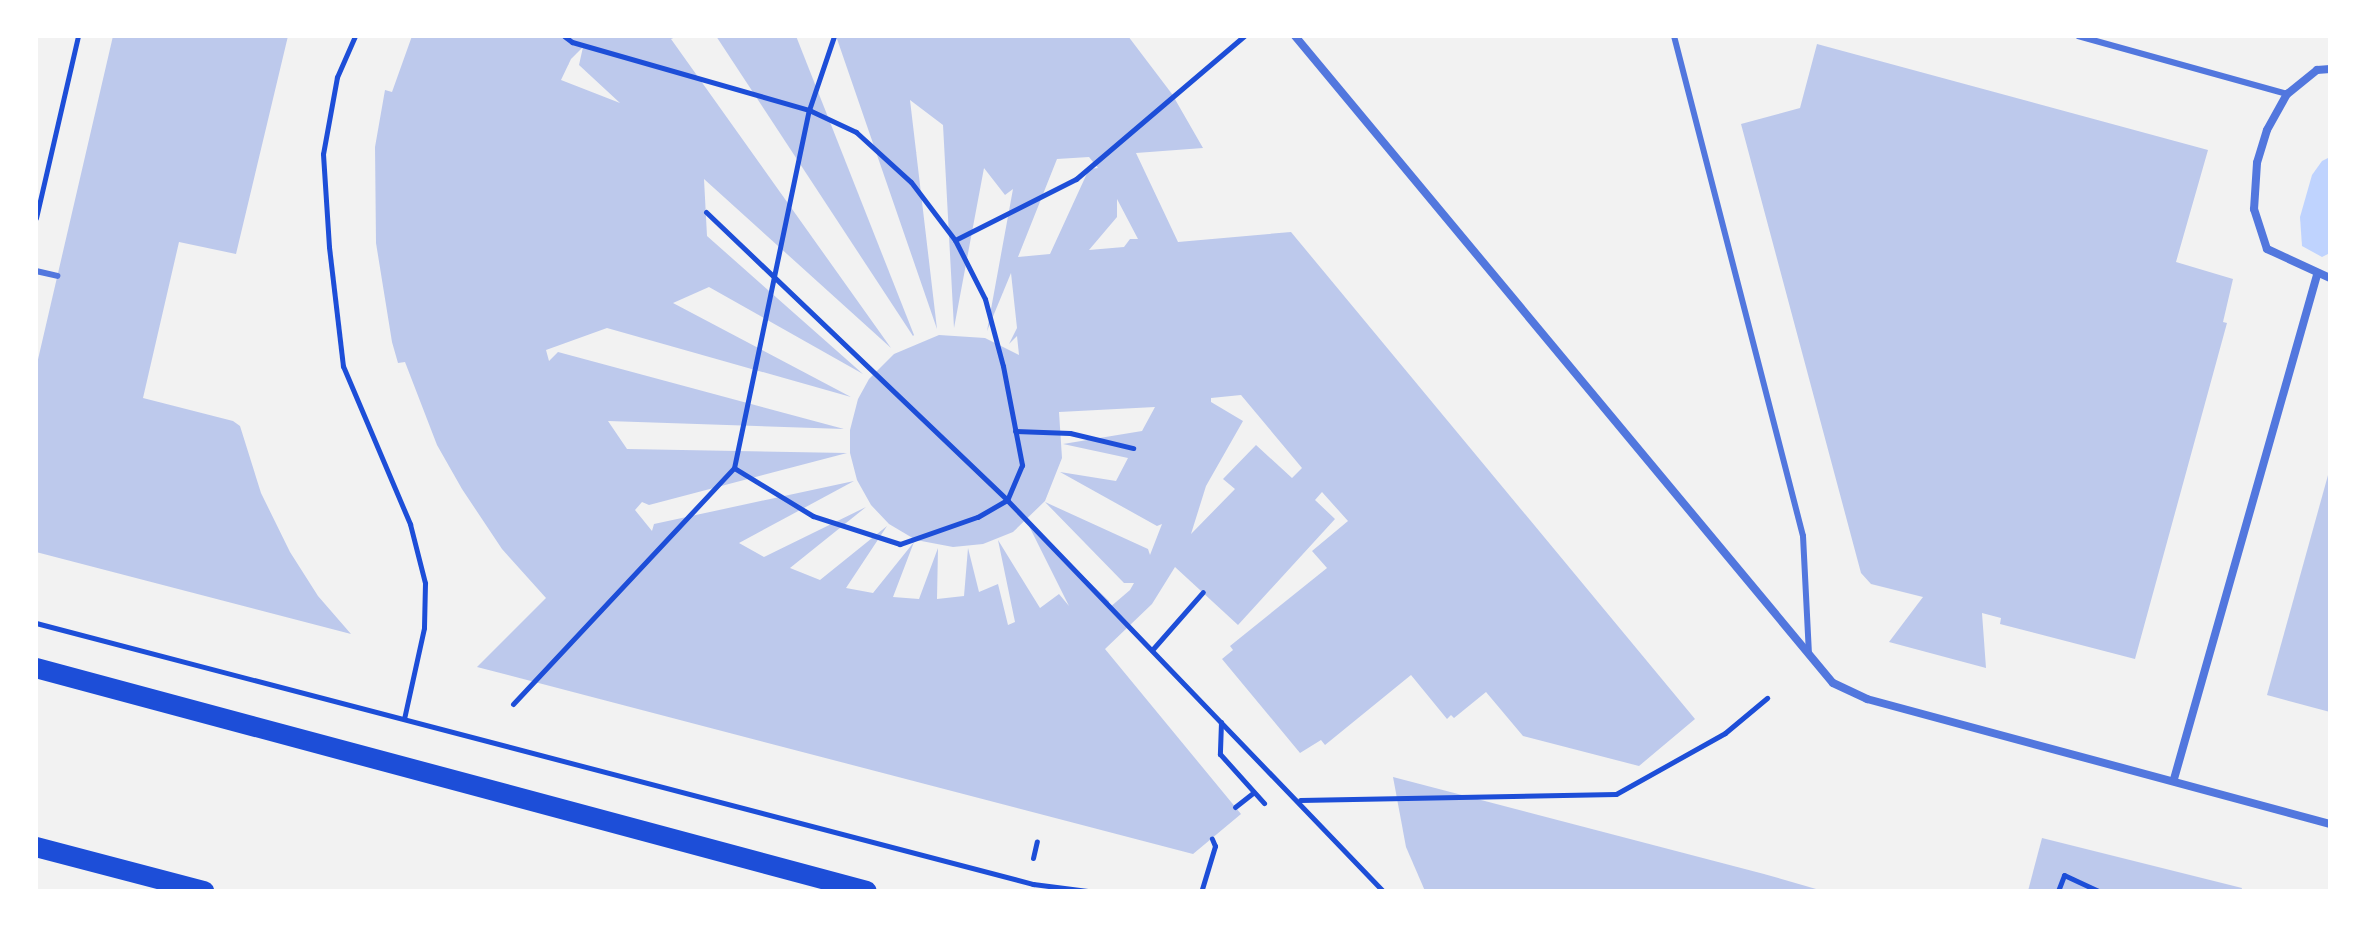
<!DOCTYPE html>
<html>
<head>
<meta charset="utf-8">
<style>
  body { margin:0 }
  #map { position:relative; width:2366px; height:927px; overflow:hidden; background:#f2f2f2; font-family:Bitter,serif }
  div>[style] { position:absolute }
  .water>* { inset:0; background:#bfd3fe }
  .building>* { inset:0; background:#bdc9ec }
  .path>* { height:5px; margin:-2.5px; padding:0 2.5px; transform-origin:2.5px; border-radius:2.5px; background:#1d4ed8 }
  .service>* { height:6px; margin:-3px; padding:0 3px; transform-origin:3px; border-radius:3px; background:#5277de }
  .minor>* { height:8px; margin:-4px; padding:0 4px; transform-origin:4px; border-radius:4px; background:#5277de }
  .primary>* { height:20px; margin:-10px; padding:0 10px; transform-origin:10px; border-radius:10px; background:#1d4ed8 }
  span { translate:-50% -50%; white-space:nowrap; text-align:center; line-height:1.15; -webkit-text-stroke:6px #fff; paint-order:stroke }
  .frame { position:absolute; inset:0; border:38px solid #fff; pointer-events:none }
</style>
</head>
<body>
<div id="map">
  <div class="water">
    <div style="clip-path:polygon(2330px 157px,2330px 253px,2322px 257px,2302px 246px,2300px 217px,2312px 175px,2322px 161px)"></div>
  </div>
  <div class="building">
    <div style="clip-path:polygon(113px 36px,288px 36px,236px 254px,179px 242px,143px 398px,233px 421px,240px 426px,261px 493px,290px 552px,318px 596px,351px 634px,36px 552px,36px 368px)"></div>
    <div style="clip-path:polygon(evenodd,412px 36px,678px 36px,671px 39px,891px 348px,704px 179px,707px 236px,863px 374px,709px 287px,673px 303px,851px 397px,607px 328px,546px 350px,549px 361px,558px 352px,844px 429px,608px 421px,627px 449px,847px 453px,649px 505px,642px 502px,635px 510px,652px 531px,654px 524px,854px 481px,739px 543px,764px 557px,866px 507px,790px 568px,820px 580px,887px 526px,846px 588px,873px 593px,914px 542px,893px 597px,919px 599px,938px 548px,937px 599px,964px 596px,968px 548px,979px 592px,998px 584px,1008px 625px,1015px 622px,998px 540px,1040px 608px,1059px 594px,1069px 606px,1027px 522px,1109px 601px,1109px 608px,1130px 590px,1134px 583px,1124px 583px,1045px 502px,1148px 549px,1150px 555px,1162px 524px,1157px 526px,1060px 472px,1116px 481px,1128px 458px,1063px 444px,1142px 431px,1155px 407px,1059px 412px,1062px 458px,1045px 501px,1013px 532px,983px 544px,953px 547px,916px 540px,889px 524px,871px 505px,857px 480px,850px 453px,850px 430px,858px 399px,869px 379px,894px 354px,939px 335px,985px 338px,1019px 355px,1017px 336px,1009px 344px,1017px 328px,1011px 273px,987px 331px,1013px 189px,1005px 195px,984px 168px,954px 328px,943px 125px,910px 100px,937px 329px,836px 36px,1128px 36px,1172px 94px,1203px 148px,1136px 153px,1178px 242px,1291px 232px,1695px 719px,1639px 766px,1523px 736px,1486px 692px,1454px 718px,1451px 715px,1447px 719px,1411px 675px,1325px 745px,1321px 740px,1300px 753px,1222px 659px,1233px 650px,1230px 646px,1327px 568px,1312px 551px,1348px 521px,1322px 492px,1315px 500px,1335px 519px,1238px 625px,1175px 567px,1152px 604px,1105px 649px,1241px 814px,1193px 854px,477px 667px,546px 598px,502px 549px,462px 489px,437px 445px,405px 362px,398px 363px,392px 342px,376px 243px,375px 147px,385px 90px,392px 92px,412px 36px,583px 47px,579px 65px,620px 103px,561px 80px,571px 59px,583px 47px,412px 36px,1089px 157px,1098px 168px,1089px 169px,1050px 254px,1018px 257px,1057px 159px,1089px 157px,412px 36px,1117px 199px,1138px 239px,1130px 239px,1124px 247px,1089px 250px,1117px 217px,1117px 199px,412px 36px,1241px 395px,1302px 468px,1292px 478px,1256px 445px,1223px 479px,1235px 489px,1191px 534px,1206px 486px,1243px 421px,1211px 402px,1211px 398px,1241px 395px)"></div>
    <div style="clip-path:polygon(716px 36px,796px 36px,914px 335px,913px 336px)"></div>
    <div style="clip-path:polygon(1817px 44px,2208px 150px,2176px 262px,2233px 279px,2223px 322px,2227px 323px,2135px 659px,2000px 624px,2001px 618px,1982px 613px,1986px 668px,1889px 642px,1923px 597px,1871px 584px,1861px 573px,1741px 124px,1800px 108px)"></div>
    <div style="clip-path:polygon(2330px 468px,2330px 712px,2267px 695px)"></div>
    <div style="clip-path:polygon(1393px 777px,1764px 874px,1823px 891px,1425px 891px,1406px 847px)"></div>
    <div style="clip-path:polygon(2042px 838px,2242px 888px,2241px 891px,2028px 891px)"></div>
  </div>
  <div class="path">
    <div style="left:355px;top:36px;width:45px;rotate:113.7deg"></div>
    <div style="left:337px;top:77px;width:78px;rotate:100.3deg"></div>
    <div style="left:323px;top:154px;width:93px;rotate:86.3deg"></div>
    <div style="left:329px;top:247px;width:120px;rotate:83.3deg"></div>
    <div style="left:343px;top:366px;width:172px;rotate:67deg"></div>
    <div style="left:410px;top:524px;width:61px;rotate:75.7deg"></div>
    <div style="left:425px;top:583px;width:45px;rotate:91.3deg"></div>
    <div style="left:424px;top:628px;width:93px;rotate:102.4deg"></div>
    <div style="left:564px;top:36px;width:10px;rotate:37deg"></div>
    <div style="left:572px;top:42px;width:247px;rotate:16deg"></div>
    <div style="left:809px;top:110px;width:78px;rotate:-71.3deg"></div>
    <div style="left:706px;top:212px;width:417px;rotate:43.7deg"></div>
    <div style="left:1007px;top:500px;width:542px;rotate:46.12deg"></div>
    <div style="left:36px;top:218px;width:187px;rotate:-77deg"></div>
    <div style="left:955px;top:240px;width:136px;rotate:-26.8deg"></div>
    <div style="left:1076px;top:179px;width:221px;rotate:-40.4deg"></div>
    <div style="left:1015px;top:431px;width:55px;rotate:2.1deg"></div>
    <div style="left:1070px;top:433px;width:65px;rotate:13.4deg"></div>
    <div style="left:36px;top:623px;width:1031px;rotate:14.67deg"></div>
    <div style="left:1033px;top:884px;width:55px;rotate:7.3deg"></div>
    <div style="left:1152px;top:650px;width:77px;rotate:-48.7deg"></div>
    <div style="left:513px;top:704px;width:323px;rotate:-46.9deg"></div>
    <div style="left:734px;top:468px;width:366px;rotate:-78.2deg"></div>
    <div style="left:809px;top:110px;width:52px;rotate:25.1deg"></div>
    <div style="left:856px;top:132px;width:74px;rotate:42.3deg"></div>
    <div style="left:911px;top:182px;width:73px;rotate:52.8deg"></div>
    <div style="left:955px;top:240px;width:66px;rotate:63deg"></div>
    <div style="left:985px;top:299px;width:69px;rotate:75deg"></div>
    <div style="left:1003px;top:366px;width:101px;rotate:79.1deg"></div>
    <div style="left:1022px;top:465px;width:38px;rotate:113deg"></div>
    <div style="left:1007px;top:500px;width:34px;rotate:150deg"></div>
    <div style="left:977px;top:517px;width:82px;rotate:160.7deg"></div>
    <div style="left:900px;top:544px;width:91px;rotate:-162.2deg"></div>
    <div style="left:813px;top:516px;width:92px;rotate:-148.7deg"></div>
    <div style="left:1221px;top:722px;width:32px;rotate:92deg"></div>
    <div style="left:1220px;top:754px;width:66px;rotate:48.1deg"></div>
    <div style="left:1300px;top:800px;width:316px;rotate:-1.1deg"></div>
    <div style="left:1616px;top:794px;width:125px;rotate:-29.2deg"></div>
    <div style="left:1725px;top:733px;width:55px;rotate:-39.8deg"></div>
    <div style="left:1235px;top:807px;width:23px;rotate:-38deg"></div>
    <div style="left:1033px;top:858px;width:17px;rotate:-77deg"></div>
    <div style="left:1202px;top:889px;width:45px;rotate:-73.2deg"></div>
    <div style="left:1215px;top:846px;width:8px;rotate:-113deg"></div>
    <div style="left:2058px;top:891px;width:17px;rotate:-69deg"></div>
    <div style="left:2064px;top:875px;width:38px;rotate:25deg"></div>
  </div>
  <div class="service">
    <div style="left:1674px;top:36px;width:516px;rotate:75.53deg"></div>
    <div style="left:1803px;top:536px;width:119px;rotate:87.1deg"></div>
    <div style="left:2078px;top:36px;width:217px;rotate:15.5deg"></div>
    <div style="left:36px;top:271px;width:22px;rotate:13deg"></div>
  </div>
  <div class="minor">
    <div style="left:1295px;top:36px;width:841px;rotate:50.26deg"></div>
    <div style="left:1833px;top:683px;width:38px;rotate:25deg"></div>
    <div style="left:1867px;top:699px;width:480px;rotate:15.1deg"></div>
    <div style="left:2330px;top:69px;width:13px;rotate:176deg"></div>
    <div style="left:2317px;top:70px;width:38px;rotate:141deg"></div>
    <div style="left:2287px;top:94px;width:41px;rotate:119.1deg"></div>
    <div style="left:2267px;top:130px;width:34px;rotate:107deg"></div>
    <div style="left:2257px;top:163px;width:46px;rotate:93.7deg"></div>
    <div style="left:2254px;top:209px;width:42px;rotate:72deg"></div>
    <div style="left:2267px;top:249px;width:69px;rotate:24.7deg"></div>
    <div style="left:2174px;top:779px;width:524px;rotate:-74.16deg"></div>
  </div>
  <div class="primary">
    <div style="left:36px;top:668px;width:860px;rotate:15.02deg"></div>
    <div style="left:36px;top:847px;width:174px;rotate:14.7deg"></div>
  </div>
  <div class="frame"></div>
</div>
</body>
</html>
